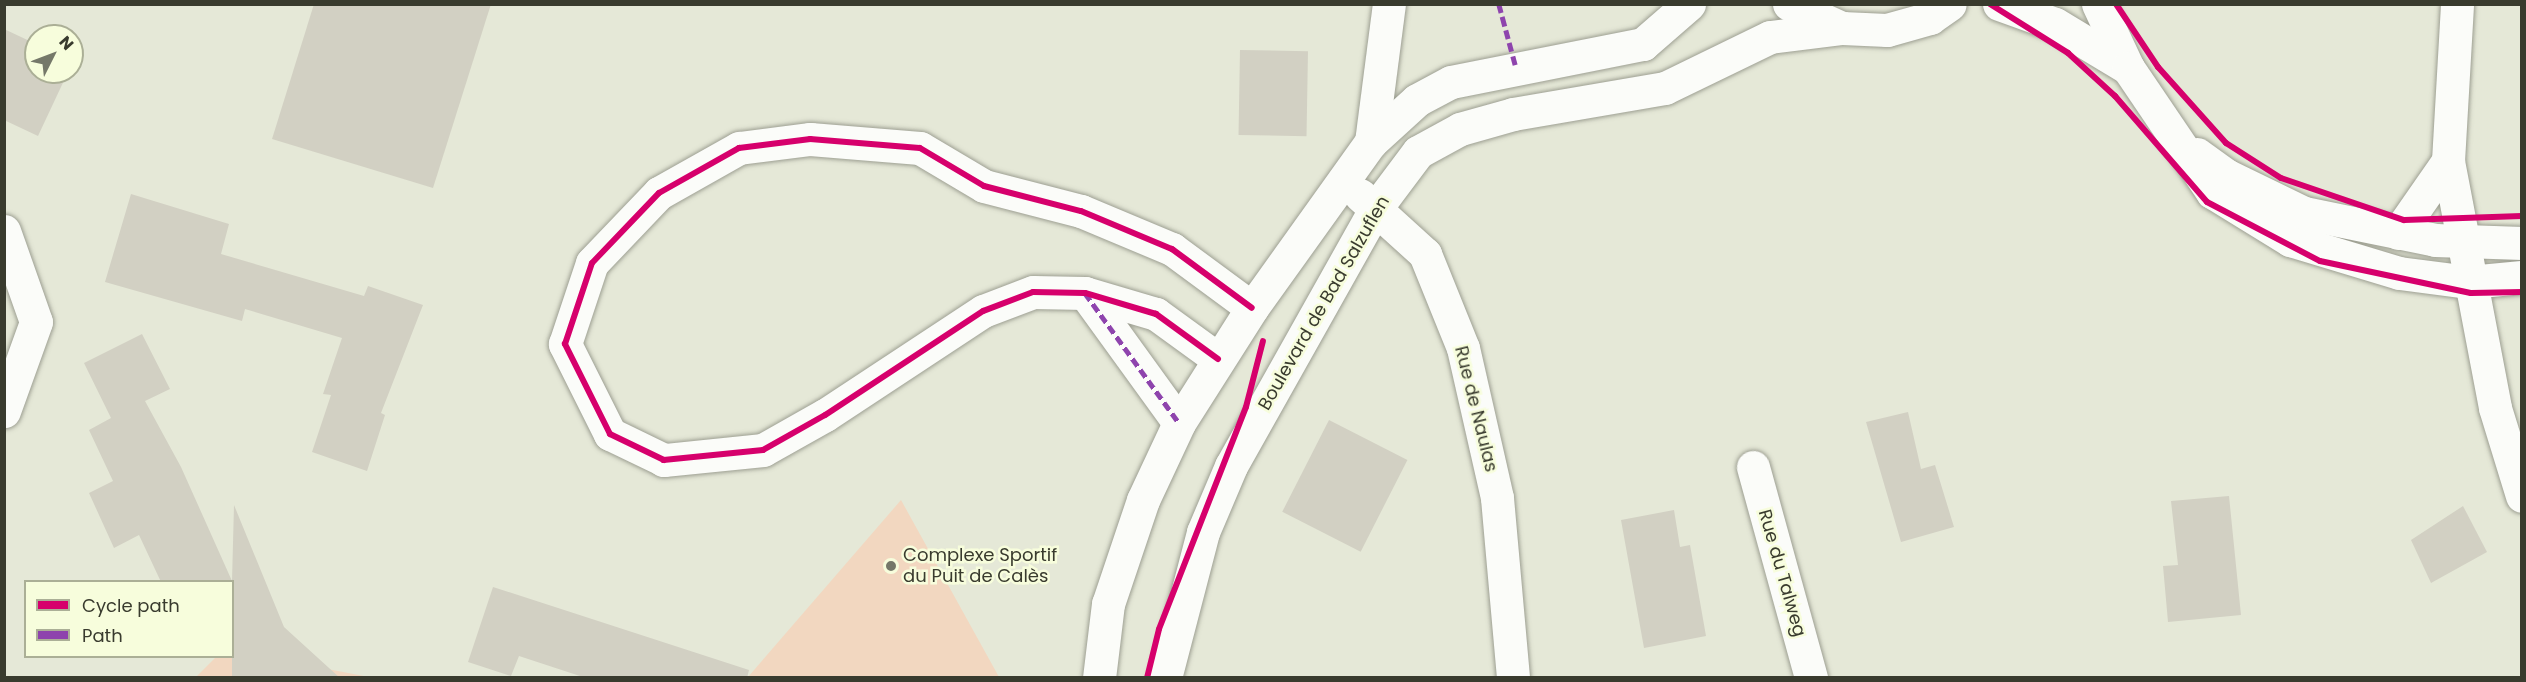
<!DOCTYPE html>
<html>
<head>
<meta charset="utf-8">
<style>
  body { margin:0 }
  #map { position:relative; width:2526px; height:682px; overflow:hidden; background:#e5e8d7; font-family:Poppins,sans-serif }
  div>[style] { position:absolute }
  .green>* { inset:0; background:#f2d7c0 }
  .building>* { inset:0; background:#d2d0c3; transform-origin:0 0 }
  .roads { filter:drop-shadow(0 0 2px #9d9f92) drop-shadow(0 0 2px #9d9f92) }
  .minor>* { height:33px; margin:-16.5px; padding:0 16.5px; transform-origin:16.5px; border-radius:16.5px; background:#fbfcf9 }
  .quiet>* { height:4.5px; margin-top:-2.25px; transform-origin:0; background:repeating-linear-gradient(90deg,#8e44ad 0 9px,transparent 0 13.5px) }
  .cycleway>* { height:6px; margin:-3px; padding:0 3px; transform-origin:3px; border-radius:3px; background:#d6006c }
  .dots>* { width:16px; height:16px; translate:-50% -50%; box-sizing:border-box; border:3px solid #f7fddc; border-radius:50% }
  span { translate:-50% -50%; white-space:nowrap; text-align:center; line-height:1.15; -webkit-text-stroke:5px #f7fddc; paint-order:stroke }
  .street-label { font-size:18px; color:#393b2e }
  .poi-label { font-size:18px; color:#393b2e }
  .left { translate:0 -50%; text-align:left }
  .frame { position:absolute; inset:0; border:6px solid #393b2e; pointer-events:none }
  .legend { position:absolute; left:24px; top:580px; width:210px; height:78px; box-sizing:border-box; background:#f7fddc; border:2px solid #abaf96; margin:0; padding:8px 10px; list-style:none; font-size:18px; color:#393b2e }
  .legend li { display:flex; align-items:center; gap:12px; height:30px }
  .legend b { width:30px; border:2px solid #abaf96 }
  .north { position:absolute; left:24px; top:24px; width:60px; height:60px; box-sizing:border-box; background:#f7fddc; border:2px solid #abaf96; border-radius:50%; rotate:48deg; font-size:16px; font-weight:700; line-height:24px; text-align:center; color:#393b2e }
  .north::after { content:''; display:block; margin:auto; width:21px; height:27px; background:#757869; clip-path:polygon(50% 0,100% 100%,50% 72%,0 100%) }
</style>
</head>
<body>
<div id="map">
  <div class="green">
    <div style="clip-path:polygon(901px 500px,999px 677px,748px 677px)"></div>
    <div style="clip-path:polygon(232px 656px,317px 667px,369px 677px,195px 678px,216px 657px)"></div>
  </div>
  <div class="building">
    <div style="clip-path:polygon(314px 4px,491px 4px,433px 188px,272px 139px)"></div>
    <div style="clip-path:polygon(4px 29px,36px 44px,36px 72px,68px 72px,38px 136px,4px 120px)"></div>
    <div style="left:1240px;top:50px;width:68px;height:85px;rotate:1deg"></div>
    <div style="clip-path:polygon(131px 194px,229px 224px,221px 254px,364px 296px,368px 286px,423px 305px,381px 413px,385px 415px,367px 471px,312px 452px,331px 395px,323px 394px,342px 338px,245px 309px,242px 321px,105px 282px)"></div>
    <div style="clip-path:polygon(142px 334px,170px 389px,145px 401px,181px 467px,232px 581px,234px 505px,284px 627px,340px 678px,232px 678px,232px 582px,161px 582px,139px 535px,114px 548px,89px 493px,113px 481px,89px 430px,111px 418px,84px 363px)"></div>
    <div style="clip-path:polygon(1908px 412px,1921px 469px,1935px 465px,1954px 527px,1901px 542px,1866px 422px)"></div>
    <div style="left:1329px;top:420px;width:88px;height:103px;rotate:27deg"></div>
    <div style="clip-path:polygon(2229px 496px,2241px 615px,2168px 622px,2163px 566px,2178px 565px,2171px 501px)"></div>
    <div style="clip-path:polygon(2463px 506px,2487px 552px,2431px 583px,2411px 540px)"></div>
    <div style="clip-path:polygon(1674px 510px,1680px 547px,1690px 545px,1706px 636px,1644px 648px,1621px 520px)"></div>
    <div style="clip-path:polygon(493px 587px,749px 670px,747px 678px,586px 678px,519px 656px,511px 676px,468px 662px)"></div>
  </div>
  <div class="roads">
    <div class="minor">
      <div style="left:1789px;top:4px;width:58px;rotate:24.4deg"></div>
      <div style="left:1842px;top:28px;width:45px;rotate:2.5deg"></div>
      <div style="left:1887px;top:30px;width:45px;rotate:-15.6deg"></div>
      <div style="left:1930px;top:18px;width:24px;rotate:-35deg"></div>
      <div style="left:1999px;top:4px;width:59px;rotate:19.7deg"></div>
      <div style="left:2055px;top:24px;width:85px;rotate:31.1deg"></div>
      <div style="left:2098px;top:4px;width:71px;rotate:64.9deg"></div>
      <div style="left:2128px;top:68px;width:150px;rotate:55.9deg"></div>
      <div style="left:2212px;top:192px;width:92px;rotate:31.6deg"></div>
      <div style="left:2290px;top:240px;width:114px;rotate:16.8deg"></div>
      <div style="left:2399px;top:273px;width:71px;rotate:7.3deg"></div>
      <div style="left:2469px;top:282px;width:53px;rotate:-5.4deg"></div>
      <div style="left:1371px;top:142px;width:139px;rotate:-82.6deg"></div>
      <div style="left:2197px;top:154px;width:36px;rotate:36deg"></div>
      <div style="left:2226px;top:175px;width:87px;rotate:26deg"></div>
      <div style="left:2304px;top:213px;width:134px;rotate:11.6deg"></div>
      <div style="left:2435px;top:240px;width:87px;rotate:2deg"></div>
      <div style="left:2448px;top:161px;width:157px;rotate:-86.7deg"></div>
      <div style="left:1360px;top:195px;width:88px;rotate:42.2deg"></div>
      <div style="left:1425px;top:254px;width:101px;rotate:68deg"></div>
      <div style="left:1463px;top:348px;width:154px;rotate:77.2deg"></div>
      <div style="left:1497px;top:498px;width:181px;rotate:84.9deg"></div>
      <div style="left:4px;top:231px;width:96px;rotate:70.6deg"></div>
      <div style="left:36px;top:322px;width:95px;rotate:109.8deg"></div>
      <div style="left:2398px;top:233px;width:88px;rotate:-55.2deg"></div>
      <div style="left:2448px;top:161px;width:251px;rotate:79.2deg"></div>
      <div style="left:2495px;top:408px;width:92px;rotate:72.9deg"></div>
      <div style="left:1085px;top:293px;width:160px;rotate:54.1deg"></div>
      <div style="left:1218px;top:359px;width:77px;rotate:-144deg"></div>
      <div style="left:1156px;top:314px;width:74px;rotate:-163.5deg"></div>
      <div style="left:1085px;top:293px;width:52px;rotate:-178.9deg"></div>
      <div style="left:1033px;top:292px;width:53px;rotate:159.2deg"></div>
      <div style="left:983px;top:311px;width:189px;rotate:146.6deg"></div>
      <div style="left:825px;top:415px;width:71px;rotate:150.6deg"></div>
      <div style="left:763px;top:450px;width:100px;rotate:174.2deg"></div>
      <div style="left:664px;top:460px;width:60px;rotate:-154.3deg"></div>
      <div style="left:610px;top:434px;width:101px;rotate:-116.6deg"></div>
      <div style="left:565px;top:344px;width:85px;rotate:-71.6deg"></div>
      <div style="left:592px;top:263px;width:97px;rotate:-46.3deg"></div>
      <div style="left:659px;top:193px;width:92px;rotate:-29.4deg"></div>
      <div style="left:739px;top:148px;width:72px;rotate:-7.2deg"></div>
      <div style="left:810px;top:139px;width:110px;rotate:4.7deg"></div>
      <div style="left:920px;top:148px;width:74px;rotate:30.7deg"></div>
      <div style="left:984px;top:186px;width:100px;rotate:14.5deg"></div>
      <div style="left:1081px;top:211px;width:99px;rotate:22.7deg"></div>
      <div style="left:1172px;top:249px;width:99px;rotate:36.4deg"></div>
      <div style="left:1753px;top:467px;width:219px;rotate:74.6deg"></div>
      <div style="left:1099px;top:678px;width:75px;rotate:-83.1deg"></div>
      <div style="left:1108px;top:604px;width:110px;rotate:-71.4deg"></div>
      <div style="left:1143px;top:500px;width:85px;rotate:-64.9deg"></div>
      <div style="left:1179px;top:423px;width:136px;rotate:-57.6deg"></div>
      <div style="left:1252px;top:308px;width:204px;rotate:-54.4deg"></div>
      <div style="left:1371px;top:142px;width:62px;rotate:-42.4deg"></div>
      <div style="left:1417px;top:100px;width:38px;rotate:-28deg"></div>
      <div style="left:1451px;top:82px;width:196px;rotate:-11.2deg"></div>
      <div style="left:1643px;top:44px;width:61px;rotate:-41deg"></div>
      <div style="left:1165px;top:678px;width:151px;rotate:-75.4deg"></div>
      <div style="left:1203px;top:532px;width:72px;rotate:-67deg"></div>
      <div style="left:1231px;top:466px;width:296px;rotate:-60.7deg"></div>
      <div style="left:1376px;top:208px;width:70px;rotate:-53.1deg"></div>
      <div style="left:1418px;top:152px;width:48px;rotate:-28.7deg"></div>
      <div style="left:1460px;top:129px;width:55px;rotate:-15.8deg"></div>
      <div style="left:1513px;top:114px;width:154px;rotate:-9.7deg"></div>
      <div style="left:1665px;top:88px;width:117px;rotate:-25.9deg"></div>
      <div style="left:1770px;top:37px;width:73px;rotate:-7.1deg"></div>
    </div>
  </div>
  <div class="quiet">
    <div style="left:1499px;top:4px;width:65px;rotate:74.9deg"></div>
    <div style="left:1085px;top:293px;width:160px;rotate:54.1deg"></div>
  </div>
  <div class="cycleway">
    <div style="left:1990px;top:4px;width:92px;rotate:32.1deg"></div>
    <div style="left:2068px;top:53px;width:64px;rotate:42.5deg"></div>
    <div style="left:2115px;top:96px;width:140px;rotate:49deg"></div>
    <div style="left:2207px;top:202px;width:127px;rotate:27.6deg"></div>
    <div style="left:2320px;top:261px;width:154px;rotate:12deg"></div>
    <div style="left:2471px;top:293px;width:51px;rotate:-1.1deg"></div>
    <div style="left:2116px;top:4px;width:76px;rotate:56.3deg"></div>
    <div style="left:2158px;top:67px;width:102px;rotate:48.2deg"></div>
    <div style="left:2226px;top:143px;width:65px;rotate:32.5deg"></div>
    <div style="left:2281px;top:178px;width:130px;rotate:18.9deg"></div>
    <div style="left:2404px;top:220px;width:118px;rotate:-1.9deg"></div>
    <div style="left:1218px;top:359px;width:77px;rotate:-144deg"></div>
    <div style="left:1156px;top:314px;width:74px;rotate:-163.5deg"></div>
    <div style="left:1085px;top:293px;width:52px;rotate:-178.9deg"></div>
    <div style="left:1033px;top:292px;width:53px;rotate:159.2deg"></div>
    <div style="left:983px;top:311px;width:189px;rotate:146.6deg"></div>
    <div style="left:825px;top:415px;width:71px;rotate:150.6deg"></div>
    <div style="left:763px;top:450px;width:100px;rotate:174.2deg"></div>
    <div style="left:664px;top:460px;width:60px;rotate:-154.3deg"></div>
    <div style="left:610px;top:434px;width:101px;rotate:-116.6deg"></div>
    <div style="left:565px;top:344px;width:85px;rotate:-71.6deg"></div>
    <div style="left:592px;top:263px;width:97px;rotate:-46.3deg"></div>
    <div style="left:659px;top:193px;width:92px;rotate:-29.4deg"></div>
    <div style="left:739px;top:148px;width:72px;rotate:-7.2deg"></div>
    <div style="left:810px;top:139px;width:110px;rotate:4.7deg"></div>
    <div style="left:920px;top:148px;width:74px;rotate:30.7deg"></div>
    <div style="left:984px;top:186px;width:100px;rotate:14.5deg"></div>
    <div style="left:1081px;top:211px;width:99px;rotate:22.7deg"></div>
    <div style="left:1172px;top:249px;width:99px;rotate:36.4deg"></div>
    <div style="left:1147px;top:678px;width:50px;rotate:-76.2deg"></div>
    <div style="left:1159px;top:629px;width:238px;rotate:-68.6deg"></div>
    <div style="left:1246px;top:407px;width:68px;rotate:-75.6deg"></div>
  </div>
  <div class="dots">
    <div style="left:891px;top:566px;background:#757869"></div>
  </div>
  <div class="street-label">
    <span style="left:1324px;top:303px;rotate:-60deg">Boulevard de Bad Salzuflen</span>
    <span style="left:1476px;top:409px;rotate:76deg">Rue de Naulas</span>
    <span style="left:1782px;top:573px;rotate:74deg">Rue du Talweg</span>
  </div>
  <div class="poi-label">
    <span class="left" style="left:903px;top:566px">Complexe Sportif<br>du Puit de Calès</span>
  </div>
  <div class="frame"></div>
  <ul class="legend">
  <li><b style="height:8px;background:#d6006c"></b>Cycle path</li>
  <li><b style="height:8px;background:#8e44ad"></b>Path</li>
  </ul>
  <div class="north">N</div>
</div>
</body>
</html>
